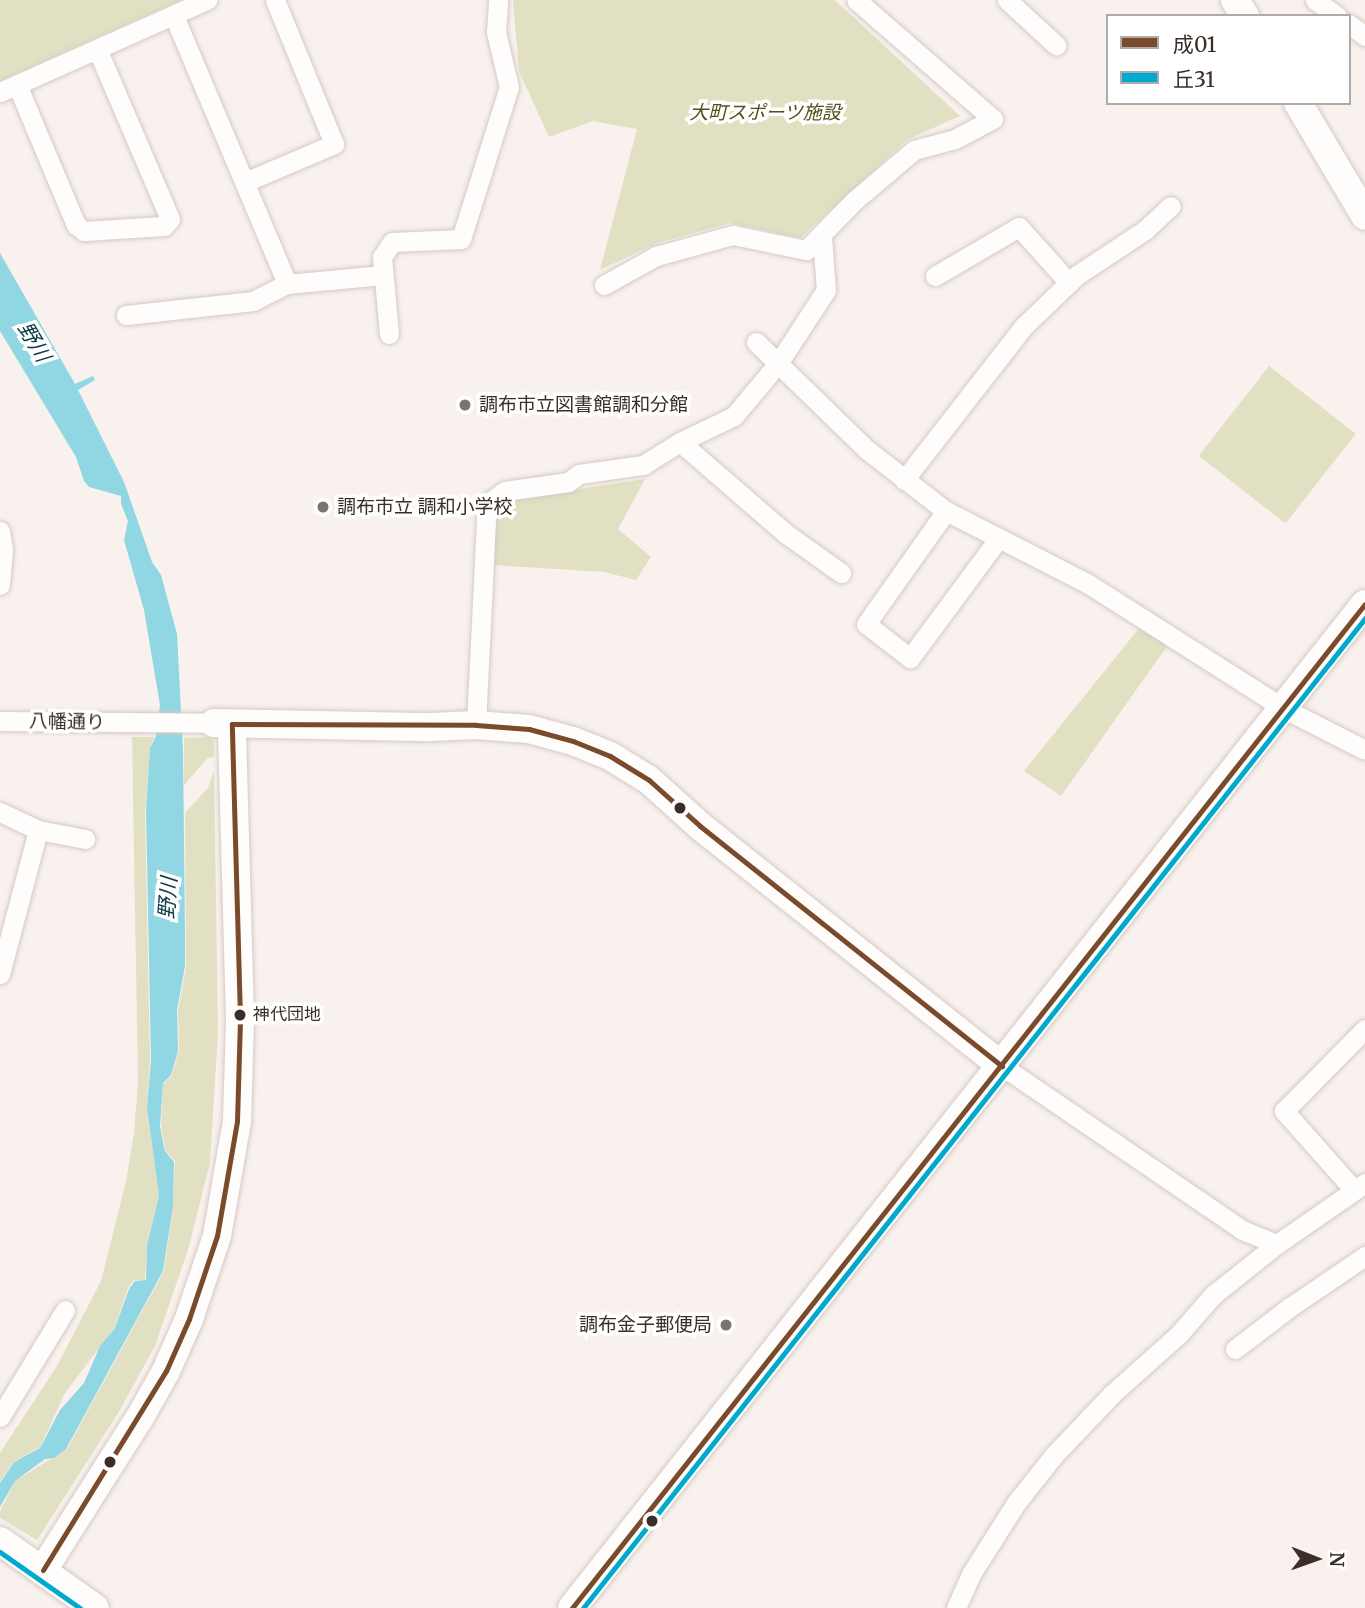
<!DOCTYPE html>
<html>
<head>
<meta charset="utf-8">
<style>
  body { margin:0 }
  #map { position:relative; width:1365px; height:1608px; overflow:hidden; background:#f9f1ed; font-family:Merriweather,"Noto Sans JP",serif }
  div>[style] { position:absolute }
  .green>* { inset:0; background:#e1e0c3; transform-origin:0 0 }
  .water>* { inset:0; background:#90d6e3 }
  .roads { filter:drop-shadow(0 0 2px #d4cac5) drop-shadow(0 0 2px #d4cac5) }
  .street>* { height:19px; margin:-9.5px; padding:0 9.5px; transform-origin:9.5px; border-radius:9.5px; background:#fefdfc }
  .secondary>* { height:28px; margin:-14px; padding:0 14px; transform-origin:14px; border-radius:14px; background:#fefdfc }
  .bus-1>* { height:5px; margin:-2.5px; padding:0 2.5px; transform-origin:2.5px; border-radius:2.5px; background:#7a4b2a }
  .bus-2>* { height:5px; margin:-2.5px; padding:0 2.5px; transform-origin:2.5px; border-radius:2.5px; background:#00a9ce }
  .dots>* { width:19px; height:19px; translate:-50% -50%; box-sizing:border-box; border:4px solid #fff; border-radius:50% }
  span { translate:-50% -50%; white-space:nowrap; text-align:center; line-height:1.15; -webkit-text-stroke:7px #fff; paint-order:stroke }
  .bus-label { font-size:17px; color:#3a2e26 }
  .left { translate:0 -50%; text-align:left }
  .park-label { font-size:19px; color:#4f5219; font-style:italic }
  .poi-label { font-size:19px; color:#3a2e26 }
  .right { translate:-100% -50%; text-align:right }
  .street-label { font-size:19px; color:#3a2e26 }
  .water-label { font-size:21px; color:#104048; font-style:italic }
  .legend { position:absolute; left:1106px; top:14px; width:245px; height:91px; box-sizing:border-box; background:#fff; border:2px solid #b0aba8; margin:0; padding:9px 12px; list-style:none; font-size:21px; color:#3a2e26 }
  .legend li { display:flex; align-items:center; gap:14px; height:35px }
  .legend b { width:35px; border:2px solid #b0aba8 }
  .north { position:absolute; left:1281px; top:1524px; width:70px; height:70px; -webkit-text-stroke:5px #fff; paint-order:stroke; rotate:91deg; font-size:19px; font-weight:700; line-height:28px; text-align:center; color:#3a2e26 }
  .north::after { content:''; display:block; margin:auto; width:24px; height:32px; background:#3a2e26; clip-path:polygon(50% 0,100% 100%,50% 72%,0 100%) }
</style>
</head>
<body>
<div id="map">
  <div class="green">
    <div style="clip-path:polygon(0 0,181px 0,0 81px)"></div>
    <div style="clip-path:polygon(513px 0,835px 0,960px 116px,907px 140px,800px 238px,730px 223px,657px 243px,600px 270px,637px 129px,593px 121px,549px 137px,519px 71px)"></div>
    <div style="left:1269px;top:366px;width:110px;height:114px;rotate:38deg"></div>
    <div style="clip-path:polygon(645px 479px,618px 529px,651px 557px,636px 580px,604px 572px,493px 565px,493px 526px,498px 509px,512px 499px)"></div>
    <div style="clip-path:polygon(1140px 627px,1168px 645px,1061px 796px,1024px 771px)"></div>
    <div style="clip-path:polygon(132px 737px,154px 737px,150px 748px,145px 813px,150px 1058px,147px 1106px,159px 1196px,147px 1244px,145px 1280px,134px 1280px,128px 1288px,115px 1327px,65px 1393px,40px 1447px,13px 1462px,0 1482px,0 1453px,57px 1366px,101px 1281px,126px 1181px,134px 1134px,138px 1082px)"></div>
    <div style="clip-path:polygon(210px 737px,214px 742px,214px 757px,208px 758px,184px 785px,184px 738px)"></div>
    <div style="clip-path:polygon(214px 771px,218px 1033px,210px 1163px,188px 1250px,155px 1346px,120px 1410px,37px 1540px,0 1518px,0 1511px,15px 1481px,67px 1449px,164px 1271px,173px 1206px,175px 1161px,166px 1151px,161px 1127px,163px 1084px,172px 1075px,179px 1050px,178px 1011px,186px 967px,185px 813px,208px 788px)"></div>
  </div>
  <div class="water">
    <div style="clip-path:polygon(0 253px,75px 384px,93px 376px,95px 380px,78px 390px,124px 482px,152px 562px,161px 575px,177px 634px,183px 750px,185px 934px,185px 966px,177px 1010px,178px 1051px,171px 1075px,163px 1083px,160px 1127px,165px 1151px,174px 1162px,173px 1206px,163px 1271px,66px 1449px,54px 1458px,45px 1459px,15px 1481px,0 1507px,0 1483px,14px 1462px,40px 1448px,60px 1410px,84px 1383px,100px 1346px,115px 1328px,129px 1289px,135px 1281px,146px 1280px,147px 1245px,159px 1196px,147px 1107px,151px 1059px,146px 809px,150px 748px,156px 736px,160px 705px,144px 610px,124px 540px,128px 521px,121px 504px,121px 496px,89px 487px,84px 481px,76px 457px,0 331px)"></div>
  </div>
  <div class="roads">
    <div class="street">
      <div style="left:1007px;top:0;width:67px;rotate:42.6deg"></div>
      <div style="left:1315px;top:0;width:27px;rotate:36deg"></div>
      <div style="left:174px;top:16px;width:291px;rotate:67.1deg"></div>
      <div style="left:1349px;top:24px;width:20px;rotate:37deg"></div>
      <div style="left:18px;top:87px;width:150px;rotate:67.2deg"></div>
      <div style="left:76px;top:225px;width:10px;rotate:37deg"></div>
      <div style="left:84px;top:231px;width:80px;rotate:-3.6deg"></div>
      <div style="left:164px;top:226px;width:9px;rotate:-49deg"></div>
      <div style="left:170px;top:219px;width:183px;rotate:-113.2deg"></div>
      <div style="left:0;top:92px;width:227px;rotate:-24deg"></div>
      <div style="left:245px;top:182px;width:97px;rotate:-23.1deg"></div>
      <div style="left:334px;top:144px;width:156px;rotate:-112.3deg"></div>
      <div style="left:935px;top:276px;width:97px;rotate:-30.3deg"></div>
      <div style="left:1019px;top:227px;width:75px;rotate:48.2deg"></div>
      <div style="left:604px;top:285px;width:60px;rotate:-29.1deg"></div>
      <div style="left:656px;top:256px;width:80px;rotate:-15.3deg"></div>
      <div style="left:733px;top:235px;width:75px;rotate:11.6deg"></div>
      <div style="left:806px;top:250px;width:70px;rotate:-45.6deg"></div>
      <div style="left:855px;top:200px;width:77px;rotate:-40.3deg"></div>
      <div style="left:914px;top:150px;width:42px;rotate:-15deg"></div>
      <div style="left:955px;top:139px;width:43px;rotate:-27.8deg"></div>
      <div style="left:993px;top:119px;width:181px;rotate:-139deg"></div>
      <div style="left:126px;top:315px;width:128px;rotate:-6.3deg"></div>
      <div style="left:253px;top:301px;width:38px;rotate:-27deg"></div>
      <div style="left:287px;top:284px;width:96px;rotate:-5.4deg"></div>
      <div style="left:389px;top:334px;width:77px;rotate:-95.2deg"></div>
      <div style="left:382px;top:257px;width:18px;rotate:-56deg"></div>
      <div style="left:392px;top:242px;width:69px;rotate:-2.5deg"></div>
      <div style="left:461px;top:239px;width:159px;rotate:-72.5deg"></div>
      <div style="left:509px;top:87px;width:57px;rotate:-103.3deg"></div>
      <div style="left:496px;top:32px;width:32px;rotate:-86deg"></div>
      <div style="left:756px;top:342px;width:153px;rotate:44.2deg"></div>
      <div style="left:866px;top:449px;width:101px;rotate:37.8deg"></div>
      <div style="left:946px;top:511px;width:158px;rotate:27.1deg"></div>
      <div style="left:1087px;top:583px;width:232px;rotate:32.5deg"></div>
      <div style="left:1283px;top:708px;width:92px;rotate:27.1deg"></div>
      <div style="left:680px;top:442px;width:139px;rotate:40.9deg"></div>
      <div style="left:785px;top:533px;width:69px;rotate:35.5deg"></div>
      <div style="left:904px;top:480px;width:195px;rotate:-52.1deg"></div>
      <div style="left:1024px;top:326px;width:74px;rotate:-43.9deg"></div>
      <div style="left:1077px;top:275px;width:82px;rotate:-33.5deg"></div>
      <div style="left:1145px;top:230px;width:35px;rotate:-43deg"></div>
      <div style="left:946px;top:511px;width:138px;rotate:125.3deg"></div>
      <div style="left:866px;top:624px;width:56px;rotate:37.7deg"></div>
      <div style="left:910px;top:658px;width:148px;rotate:-53.5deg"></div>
      <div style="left:0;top:531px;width:18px;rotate:81deg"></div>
      <div style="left:3px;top:549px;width:36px;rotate:95deg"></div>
      <div style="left:0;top:721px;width:214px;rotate:0.5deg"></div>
      <div style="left:476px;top:725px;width:207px;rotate:-87.2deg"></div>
      <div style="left:486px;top:518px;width:18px;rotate:-74deg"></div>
      <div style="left:491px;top:501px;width:17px;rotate:-36deg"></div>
      <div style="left:505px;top:491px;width:64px;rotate:-8.1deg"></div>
      <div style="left:568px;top:482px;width:14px;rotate:-36deg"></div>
      <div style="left:579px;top:474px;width:65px;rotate:-8deg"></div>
      <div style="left:643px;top:465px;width:44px;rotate:-31.9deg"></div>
      <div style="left:680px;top:442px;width:60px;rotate:-25.7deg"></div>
      <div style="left:734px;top:416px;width:70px;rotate:-50.2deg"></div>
      <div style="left:779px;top:362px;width:86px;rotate:-56.9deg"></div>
      <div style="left:826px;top:290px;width:53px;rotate:-94.3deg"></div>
      <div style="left:0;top:812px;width:42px;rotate:25.3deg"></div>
      <div style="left:38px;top:830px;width:48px;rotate:10.8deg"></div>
      <div style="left:0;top:974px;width:149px;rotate:-75.2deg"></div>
      <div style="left:1002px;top:1066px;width:291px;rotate:34.3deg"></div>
      <div style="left:1242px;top:1230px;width:38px;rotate:22deg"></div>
      <div style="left:1354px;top:1190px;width:106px;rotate:-131.5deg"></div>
      <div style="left:1284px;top:1111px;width:115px;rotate:-45.4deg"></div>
      <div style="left:1235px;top:1349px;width:69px;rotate:-37.4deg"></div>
      <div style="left:1290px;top:1307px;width:91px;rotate:-34.2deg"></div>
      <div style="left:0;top:1417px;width:125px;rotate:-58.7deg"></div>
      <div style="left:956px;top:1608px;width:37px;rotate:-66deg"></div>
      <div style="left:971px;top:1574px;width:84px;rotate:-57.6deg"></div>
      <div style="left:1016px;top:1503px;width:61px;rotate:-51.6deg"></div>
      <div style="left:1054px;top:1455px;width:84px;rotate:-46.4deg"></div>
      <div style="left:1112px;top:1394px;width:90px;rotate:-41.8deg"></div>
      <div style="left:1179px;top:1334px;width:52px;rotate:-48.9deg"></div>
      <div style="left:1213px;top:1295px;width:82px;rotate:-38.6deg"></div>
      <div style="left:1277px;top:1244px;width:107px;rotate:-34.7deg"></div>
    </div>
    <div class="secondary">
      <div style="left:1235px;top:0;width:19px;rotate:58deg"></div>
      <div style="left:1298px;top:103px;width:131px;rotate:59.3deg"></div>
      <div style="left:214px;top:723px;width:217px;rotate:1.1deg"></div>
      <div style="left:431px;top:727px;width:45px;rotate:-2.5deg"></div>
      <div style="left:476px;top:725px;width:53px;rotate:4.3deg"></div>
      <div style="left:529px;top:729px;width:46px;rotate:15.3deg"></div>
      <div style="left:573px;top:741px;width:40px;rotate:22deg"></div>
      <div style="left:610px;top:756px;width:46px;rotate:31.6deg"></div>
      <div style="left:649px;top:780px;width:69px;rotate:42deg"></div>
      <div style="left:700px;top:826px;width:386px;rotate:38.5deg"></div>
      <div style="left:0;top:1541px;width:116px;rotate:35.2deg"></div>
      <div style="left:43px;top:1570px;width:179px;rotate:-57.6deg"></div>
      <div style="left:139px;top:1419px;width:55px;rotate:-60.6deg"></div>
      <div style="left:166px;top:1371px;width:57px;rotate:-66.1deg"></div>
      <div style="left:189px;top:1319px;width:88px;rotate:-71.4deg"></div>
      <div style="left:217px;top:1236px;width:117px;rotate:-80.1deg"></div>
      <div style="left:237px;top:1121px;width:103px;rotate:-88.3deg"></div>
      <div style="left:240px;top:1018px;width:294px;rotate:-91.6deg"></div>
      <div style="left:572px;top:1608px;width:1279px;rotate:-51.7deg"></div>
    </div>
  </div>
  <div class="bus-1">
    <div style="left:43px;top:1570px;width:234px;rotate:-58.3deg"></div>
    <div style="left:166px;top:1371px;width:57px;rotate:-66.1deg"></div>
    <div style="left:189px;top:1319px;width:88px;rotate:-71.4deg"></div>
    <div style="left:217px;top:1236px;width:117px;rotate:-80.1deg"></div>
    <div style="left:237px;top:1121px;width:103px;rotate:-88.3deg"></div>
    <div style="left:240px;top:1018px;width:294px;rotate:-91.6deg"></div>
    <div style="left:232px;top:724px;width:244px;rotate:0.2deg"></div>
    <div style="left:476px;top:725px;width:53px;rotate:4.3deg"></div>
    <div style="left:529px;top:729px;width:46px;rotate:15.3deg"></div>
    <div style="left:573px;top:741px;width:40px;rotate:22deg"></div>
    <div style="left:610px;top:756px;width:46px;rotate:31.6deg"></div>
    <div style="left:649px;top:780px;width:69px;rotate:42deg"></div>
    <div style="left:700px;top:826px;width:386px;rotate:38.5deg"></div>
    <div style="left:572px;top:1608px;width:1279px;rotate:-51.7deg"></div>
  </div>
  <div class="bus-2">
    <div style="left:0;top:1552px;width:98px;rotate:35deg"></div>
    <div style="left:583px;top:1608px;width:1262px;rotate:-51.69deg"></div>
  </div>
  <div class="dots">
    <div style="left:465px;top:405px;background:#7d726c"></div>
    <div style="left:323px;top:507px;background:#7d726c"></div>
    <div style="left:680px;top:808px;background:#3a2e26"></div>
    <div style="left:240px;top:1015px;background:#3a2e26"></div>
    <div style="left:726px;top:1325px;background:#7d726c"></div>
    <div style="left:110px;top:1462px;background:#3a2e26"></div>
    <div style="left:652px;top:1521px;background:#3a2e26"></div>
  </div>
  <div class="bus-label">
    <span class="left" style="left:253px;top:1015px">神代団地</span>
  </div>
  <div class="park-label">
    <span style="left:765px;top:113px">大町スポーツ施設</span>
  </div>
  <div class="poi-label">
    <span class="left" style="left:479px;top:405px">調布市立図書館調和分館</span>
    <span class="left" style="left:337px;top:507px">調布市立 調和小学校</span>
    <span class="right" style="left:712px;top:1325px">調布金子郵便局</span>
  </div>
  <div class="street-label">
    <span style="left:67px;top:722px;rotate:1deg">八幡通り</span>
  </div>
  <div class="water-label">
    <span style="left:34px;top:342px;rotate:59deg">野川</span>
    <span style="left:168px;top:898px;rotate:-86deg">野川</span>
  </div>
  <ul class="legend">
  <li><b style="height:9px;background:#7a4b2a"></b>成01</li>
  <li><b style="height:9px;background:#00a9ce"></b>丘31</li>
  </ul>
  <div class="north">N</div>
</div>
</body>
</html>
